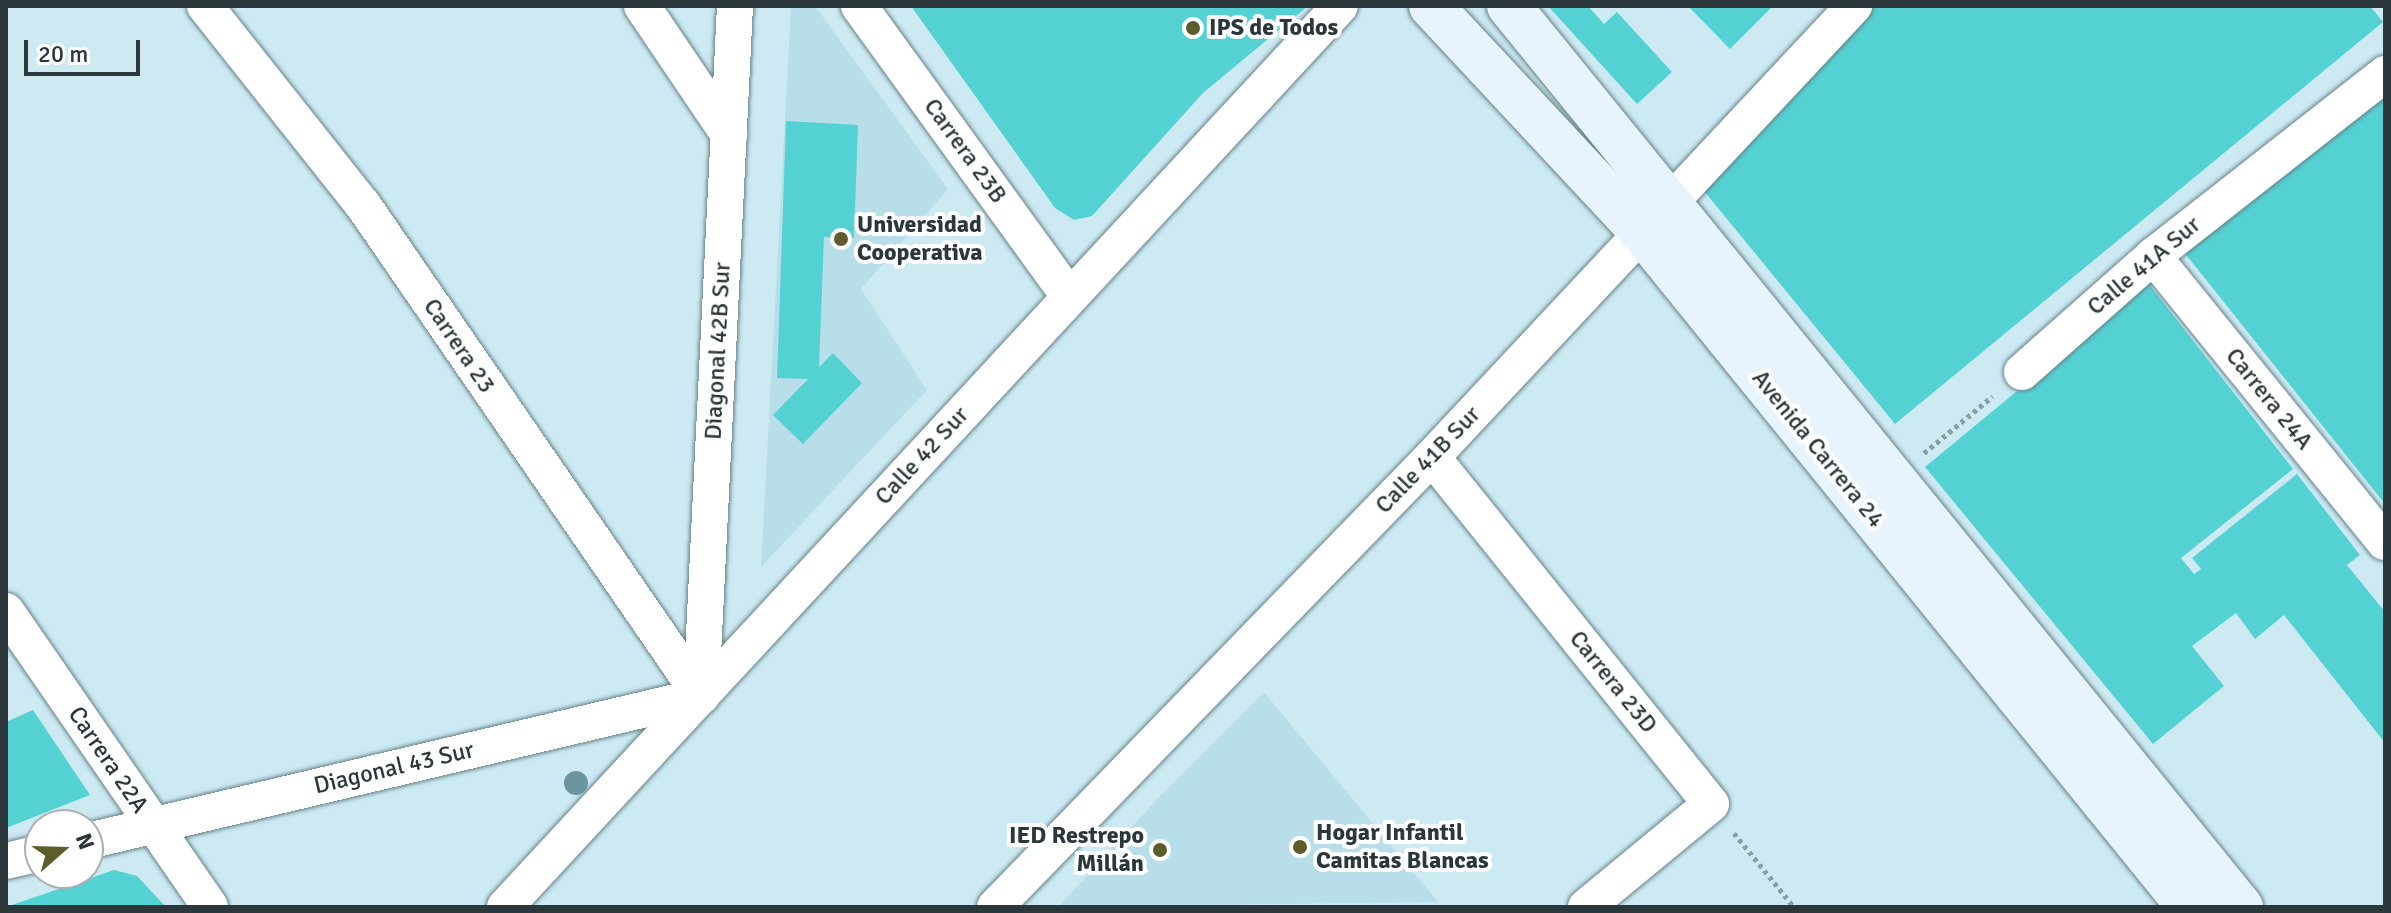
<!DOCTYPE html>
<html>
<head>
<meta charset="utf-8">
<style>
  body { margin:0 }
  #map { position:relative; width:2391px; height:913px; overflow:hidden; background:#cdeaf3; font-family:Signika,sans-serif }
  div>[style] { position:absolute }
  .built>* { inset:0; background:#b8dfe9 }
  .building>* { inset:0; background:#54d2d3 }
  .path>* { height:5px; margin-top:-2.5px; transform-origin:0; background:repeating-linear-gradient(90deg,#899fa6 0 4px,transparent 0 8px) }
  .roads { filter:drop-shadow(0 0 2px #668189) drop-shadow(0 0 2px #668189) }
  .street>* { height:36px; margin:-18px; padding:0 18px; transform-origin:18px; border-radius:18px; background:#fff }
  .secondary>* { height:44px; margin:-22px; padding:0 22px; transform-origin:22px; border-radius:22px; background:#e7f4fd }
  .trees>* { width:24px; height:24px; margin:-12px; border-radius:50%; background:#6c959f }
  .dots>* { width:22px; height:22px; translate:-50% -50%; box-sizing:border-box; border:4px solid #fff; border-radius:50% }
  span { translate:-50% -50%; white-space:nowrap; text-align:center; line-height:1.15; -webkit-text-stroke:8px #fff; paint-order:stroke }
  .poi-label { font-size:24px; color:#2b373a; font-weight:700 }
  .left { translate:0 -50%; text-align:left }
  .right { translate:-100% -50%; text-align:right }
  .street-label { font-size:24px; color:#2b373a }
  .frame { position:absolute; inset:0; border:8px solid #2b373a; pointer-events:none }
  .north { position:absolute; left:24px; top:809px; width:80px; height:80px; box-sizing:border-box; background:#fff; border:2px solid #aaafb0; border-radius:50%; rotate:70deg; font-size:22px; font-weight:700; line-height:32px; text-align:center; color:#2b373a }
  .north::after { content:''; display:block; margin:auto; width:28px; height:36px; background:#5c5d2a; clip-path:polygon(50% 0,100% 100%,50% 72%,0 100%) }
  .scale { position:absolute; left:24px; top:40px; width:116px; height:36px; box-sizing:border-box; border:4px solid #2b373a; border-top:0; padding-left:10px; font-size:24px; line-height:28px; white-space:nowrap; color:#2b373a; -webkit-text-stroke:6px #fff; paint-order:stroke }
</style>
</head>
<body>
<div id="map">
  <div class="built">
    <div style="clip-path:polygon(791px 6px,815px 6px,948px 189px,861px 289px,927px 390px,761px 567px)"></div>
    <div style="clip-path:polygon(1264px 692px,1438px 902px,1058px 907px,1163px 793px)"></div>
  </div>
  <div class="building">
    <div style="clip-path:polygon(911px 6px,1308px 6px,1203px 93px,1092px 216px,1074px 220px,1055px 208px)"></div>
    <div style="clip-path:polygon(1548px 6px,1588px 6px,1604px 24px,1617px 12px,1672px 72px,1637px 104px)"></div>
    <div style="clip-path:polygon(1688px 6px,1773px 6px,1730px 49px)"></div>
    <div style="clip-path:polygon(1866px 6px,2370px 6px,2383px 22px,1895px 424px,1700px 186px)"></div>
    <div style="clip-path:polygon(2385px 92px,2385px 504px,2183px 251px)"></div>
    <div style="clip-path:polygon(786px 121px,858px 125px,854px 238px,824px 237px,819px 367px,833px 353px,862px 383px,803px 444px,773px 415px,808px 379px,777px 378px)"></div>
    <div style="clip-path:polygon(2148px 283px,2293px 469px,2181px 558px,2194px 574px,2201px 569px,2192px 558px,2297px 474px,2360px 555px,2347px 565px,2385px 612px,2385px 743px,2284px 615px,2255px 639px,2236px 613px,2192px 646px,2224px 686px,2153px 744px,1925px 467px)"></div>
    <div style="clip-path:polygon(33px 710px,90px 795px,6px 828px,6px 722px)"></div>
    <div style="clip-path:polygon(114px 870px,137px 876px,166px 907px,6px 907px)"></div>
  </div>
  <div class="path">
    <div style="left:1924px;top:453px;width:89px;rotate:-39.6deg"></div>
    <div style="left:1734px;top:833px;width:95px;rotate:51deg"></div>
  </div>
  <div class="roads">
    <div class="street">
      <div style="left:205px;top:6px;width:254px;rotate:51.6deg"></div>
      <div style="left:363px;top:205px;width:596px;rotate:55.46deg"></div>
      <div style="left:642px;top:6px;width:156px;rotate:56deg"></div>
      <div style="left:859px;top:6px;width:359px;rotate:54.1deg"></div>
      <div style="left:2153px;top:256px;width:368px;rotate:51deg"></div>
      <div style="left:2022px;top:372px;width:175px;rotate:-41.5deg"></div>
      <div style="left:2153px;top:256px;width:295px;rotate:-38.1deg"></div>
      <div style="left:1432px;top:457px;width:445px;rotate:51.2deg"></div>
      <div style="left:1711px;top:804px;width:162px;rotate:140.5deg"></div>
      <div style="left:6px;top:611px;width:359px;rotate:55.4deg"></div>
      <div style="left:701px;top:696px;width:691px;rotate:-87.18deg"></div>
      <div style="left:88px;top:841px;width:630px;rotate:-13.31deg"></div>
      <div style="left:6px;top:861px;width:35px;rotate:-13deg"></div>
      <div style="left:505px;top:907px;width:1228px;rotate:-47.18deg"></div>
      <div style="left:995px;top:907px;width:627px;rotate:-45.84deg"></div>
      <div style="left:1432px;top:457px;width:618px;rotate:-46.9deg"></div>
    </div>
    <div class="secondary">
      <div style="left:1431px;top:6px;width:309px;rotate:47deg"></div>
      <div style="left:1642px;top:232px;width:869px;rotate:50.98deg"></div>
      <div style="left:1509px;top:6px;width:1161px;rotate:50.91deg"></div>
    </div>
  </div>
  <div class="trees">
    <div style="left:576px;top:783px"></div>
  </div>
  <div class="dots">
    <div style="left:1193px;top:28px;background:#5c5d2a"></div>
    <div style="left:841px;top:239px;background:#5c5d2a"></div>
    <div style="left:1300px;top:847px;background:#5c5d2a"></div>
    <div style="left:1160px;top:850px;background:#5c5d2a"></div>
  </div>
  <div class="poi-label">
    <span class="left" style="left:1209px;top:28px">IPS de Todos</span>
    <span class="left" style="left:857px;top:239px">Universidad<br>Cooperativa</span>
    <span class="left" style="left:1316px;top:847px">Hogar Infantil<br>Camitas Blancas</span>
    <span class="right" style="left:1144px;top:850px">IED Restrepo<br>Millán</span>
  </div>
  <div class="street-label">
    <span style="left:965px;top:151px;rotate:54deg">Carrera 23B</span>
    <span style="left:2144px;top:266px;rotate:-40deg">Calle 41A Sur</span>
    <span style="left:459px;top:346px;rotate:56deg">Carrera 23</span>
    <span style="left:718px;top:351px;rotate:-87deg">Diagonal 42B Sur</span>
    <span style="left:2269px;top:399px;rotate:51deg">Carrera 24A</span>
    <span style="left:1818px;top:449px;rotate:51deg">Avenida Carrera 24</span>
    <span style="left:922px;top:456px;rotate:-47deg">Calle 42 Sur</span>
    <span style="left:1428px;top:460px;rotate:-46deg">Calle 41B Sur</span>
    <span style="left:1613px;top:682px;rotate:51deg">Carrera 23D</span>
    <span style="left:108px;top:760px;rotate:56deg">Carrera 22A</span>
    <span style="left:394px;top:768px;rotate:-13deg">Diagonal 43 Sur</span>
  </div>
  <div class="frame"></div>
  <div class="north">N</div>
  <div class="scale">20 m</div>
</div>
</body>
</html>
